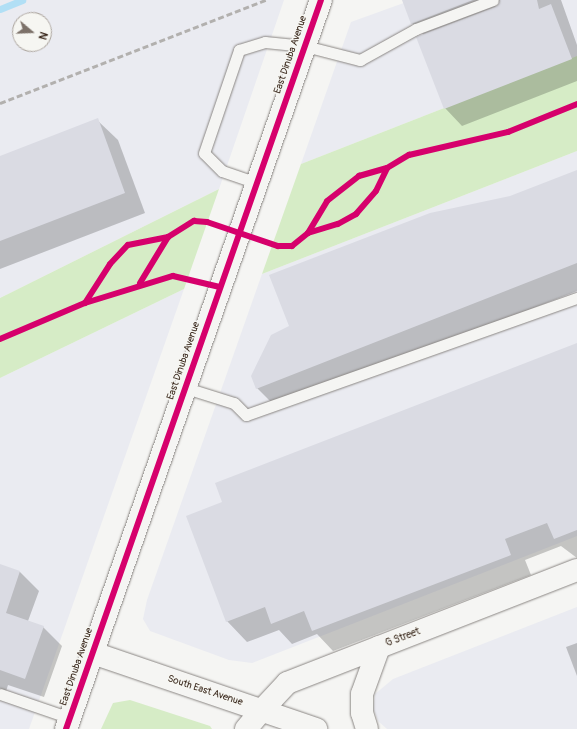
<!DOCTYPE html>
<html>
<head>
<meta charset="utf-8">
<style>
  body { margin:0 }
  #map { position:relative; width:577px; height:729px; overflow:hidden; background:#f5f5f3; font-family:Pangolin,sans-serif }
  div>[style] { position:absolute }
  .built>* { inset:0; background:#eaebf1 }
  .green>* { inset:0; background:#d6ecc6 }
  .shadow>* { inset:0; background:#0003 }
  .stream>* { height:7px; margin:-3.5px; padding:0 3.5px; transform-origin:3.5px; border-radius:3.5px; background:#b1dff5 }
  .building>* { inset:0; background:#dadbe3 }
  .roads { filter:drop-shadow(0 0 1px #8a8683) drop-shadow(0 0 1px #8a8683) }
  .service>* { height:11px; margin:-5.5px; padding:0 5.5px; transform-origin:5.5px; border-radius:5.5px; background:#f5f5f3 }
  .minor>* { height:22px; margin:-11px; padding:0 11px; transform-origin:11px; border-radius:11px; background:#f5f5f3 }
  .tertiary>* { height:22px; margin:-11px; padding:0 11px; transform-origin:11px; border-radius:11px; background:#f5f5f3 }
  .rail>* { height:3px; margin-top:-1.5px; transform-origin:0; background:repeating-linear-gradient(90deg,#b2b0ae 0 6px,transparent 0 9px) }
  .cycleway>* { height:6px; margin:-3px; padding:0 3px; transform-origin:3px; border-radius:3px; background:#d6006c }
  span { translate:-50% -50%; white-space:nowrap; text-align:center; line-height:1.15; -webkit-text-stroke:3px #f6f6f2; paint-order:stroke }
  .street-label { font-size:10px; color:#3b2a1e }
  .north { position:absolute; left:12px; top:12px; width:40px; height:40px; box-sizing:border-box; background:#f6f6f2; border:1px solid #aba49d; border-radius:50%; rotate:109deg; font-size:11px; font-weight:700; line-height:16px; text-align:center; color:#3b2a1e }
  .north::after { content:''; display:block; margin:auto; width:14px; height:18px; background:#7c7169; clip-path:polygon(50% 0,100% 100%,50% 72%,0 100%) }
</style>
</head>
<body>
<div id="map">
  <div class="built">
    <div style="clip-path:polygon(evenodd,0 0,284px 0,219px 189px,0 298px,0 0,20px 20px,44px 20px,44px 44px,20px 44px,20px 20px)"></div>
    <div style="clip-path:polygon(412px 0,577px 0,577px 56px,301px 164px,351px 22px)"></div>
    <div style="clip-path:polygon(577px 151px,577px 536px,252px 663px,229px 660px,150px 631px,143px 619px,147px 600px,262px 274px)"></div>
    <div style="clip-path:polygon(184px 289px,29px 729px,0 729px,0 378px)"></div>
    <div style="clip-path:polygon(577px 607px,577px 729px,387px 729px,378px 721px,373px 708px,375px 694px,393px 679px)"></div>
  </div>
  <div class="green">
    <div style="clip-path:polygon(577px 56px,577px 151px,262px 274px,301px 164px)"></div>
    <div style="clip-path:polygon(219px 189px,184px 289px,0 378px,0 298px)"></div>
    <div style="clip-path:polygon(130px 700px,210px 726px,212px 729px,101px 729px,113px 703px)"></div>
  </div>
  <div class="shadow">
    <div style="clip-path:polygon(415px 0,561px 0,577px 45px,577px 81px,462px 126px,445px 108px,424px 35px,412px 23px)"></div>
    <div style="clip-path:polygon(97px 120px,118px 140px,145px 213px,0 269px,0 157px)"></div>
    <div style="clip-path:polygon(577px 171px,577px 291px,277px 408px,257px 388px,290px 326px,511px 197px)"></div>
    <div style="clip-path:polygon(577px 344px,577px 558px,561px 546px,525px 560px,531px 575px,333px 651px,317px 634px,292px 644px,279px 630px,247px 642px,227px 621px,223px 502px)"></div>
    <div style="clip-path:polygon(0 565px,20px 572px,39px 591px,28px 621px,43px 627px,62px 646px,44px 697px,8px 685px,4px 698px,0 696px)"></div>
    <div style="clip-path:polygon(577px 643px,577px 676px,566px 647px)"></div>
  </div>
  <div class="stream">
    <div style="left:0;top:9px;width:24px;rotate:-22deg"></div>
  </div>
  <div class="building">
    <div style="clip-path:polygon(402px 0,473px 0,411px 24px)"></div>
    <div style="clip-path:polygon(500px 0,537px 0,539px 9px,551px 4px,572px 59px,444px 109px,416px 37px,495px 7px)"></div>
    <div style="clip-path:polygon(98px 118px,125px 193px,0 241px,0 156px)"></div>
    <div style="clip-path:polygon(577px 170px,577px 263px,256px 389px,251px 376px,271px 335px,289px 326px,269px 275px,430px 213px,510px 196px)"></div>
    <div style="clip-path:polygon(577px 343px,577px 530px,554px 539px,547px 523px,505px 539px,511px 555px,312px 631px,304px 611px,271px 624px,265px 607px,226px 622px,186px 516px,222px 502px,215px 483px)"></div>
    <div style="clip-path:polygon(0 564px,20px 571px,6px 613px,44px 626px,25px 679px,0 670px)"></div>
  </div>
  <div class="roads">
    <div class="service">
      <div style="left:257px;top:183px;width:37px;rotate:-161deg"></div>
      <div style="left:222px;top:171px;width:25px;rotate:-135deg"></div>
      <div style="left:204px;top:153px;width:109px;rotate:-71.2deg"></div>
      <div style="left:239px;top:50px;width:27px;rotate:-17deg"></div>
      <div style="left:265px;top:42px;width:40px;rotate:5.7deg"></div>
      <div style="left:305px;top:46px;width:57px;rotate:14.3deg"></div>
      <div style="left:360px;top:60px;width:64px;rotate:-29deg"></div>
      <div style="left:416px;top:29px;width:82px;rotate:-20.6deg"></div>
      <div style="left:186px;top:388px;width:50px;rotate:17.4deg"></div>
      <div style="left:234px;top:403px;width:17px;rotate:45deg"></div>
      <div style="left:246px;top:415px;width:351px;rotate:-19.5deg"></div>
      <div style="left:0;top:694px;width:74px;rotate:18.9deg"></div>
    </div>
    <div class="minor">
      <div style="left:246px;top:729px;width:25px;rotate:-50deg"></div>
    </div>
    <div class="tertiary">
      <div style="left:93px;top:653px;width:236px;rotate:18.8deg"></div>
      <div style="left:262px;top:710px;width:37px;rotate:-47deg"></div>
      <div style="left:287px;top:683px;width:311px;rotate:-21.3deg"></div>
      <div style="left:66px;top:729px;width:772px;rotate:-70.72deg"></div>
      <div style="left:367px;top:729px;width:17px;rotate:-107deg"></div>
      <div style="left:362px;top:713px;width:19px;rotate:-90deg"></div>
      <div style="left:362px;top:694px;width:50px;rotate:-70.1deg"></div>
    </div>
  </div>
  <div class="rail">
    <div style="left:0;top:103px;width:285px;rotate:-21.2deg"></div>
  </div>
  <div class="cycleway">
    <div style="left:308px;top:233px;width:31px;rotate:-17deg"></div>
    <div style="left:338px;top:224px;width:21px;rotate:-29deg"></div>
    <div style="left:356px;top:214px;width:30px;rotate:-49deg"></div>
    <div style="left:376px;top:191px;width:25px;rotate:-64deg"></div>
    <div style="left:140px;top:283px;width:54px;rotate:-58.7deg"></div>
    <div style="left:85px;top:303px;width:92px;rotate:-17.1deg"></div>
    <div style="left:173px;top:276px;width:48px;rotate:13.2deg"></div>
    <div style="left:0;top:339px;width:92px;rotate:-23deg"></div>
    <div style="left:85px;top:303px;width:46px;rotate:-57.3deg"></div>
    <div style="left:110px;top:264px;width:26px;rotate:-47deg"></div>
    <div style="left:128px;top:245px;width:41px;rotate:-11.3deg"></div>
    <div style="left:168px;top:237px;width:31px;rotate:-32deg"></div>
    <div style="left:194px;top:221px;width:13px;rotate:4deg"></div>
    <div style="left:207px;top:222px;width:75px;rotate:18.7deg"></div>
    <div style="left:278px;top:246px;width:14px"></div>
    <div style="left:292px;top:246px;width:21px;rotate:-39deg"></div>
    <div style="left:308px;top:233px;width:37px;rotate:-59deg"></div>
    <div style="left:327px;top:201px;width:41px;rotate:-38deg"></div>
    <div style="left:359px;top:176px;width:29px;rotate:-16deg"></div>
    <div style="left:387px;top:168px;width:26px;rotate:-31deg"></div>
    <div style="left:409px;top:155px;width:102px;rotate:-13.1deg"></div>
    <div style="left:508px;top:132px;width:74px;rotate:-22.1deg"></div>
    <div style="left:66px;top:729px;width:772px;rotate:-70.72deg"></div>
  </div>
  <div class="street-label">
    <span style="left:291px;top:55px;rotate:-71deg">East Dinuba Avenue</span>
    <span style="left:184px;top:361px;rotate:-71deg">East Dinuba Avenue</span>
    <span style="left:403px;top:638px;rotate:-21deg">G Street</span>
    <span style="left:77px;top:667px;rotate:-71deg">East Dinuba Avenue</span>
    <span style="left:205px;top:691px;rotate:18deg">South East Avenue</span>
  </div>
  <div class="north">N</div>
</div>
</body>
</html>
